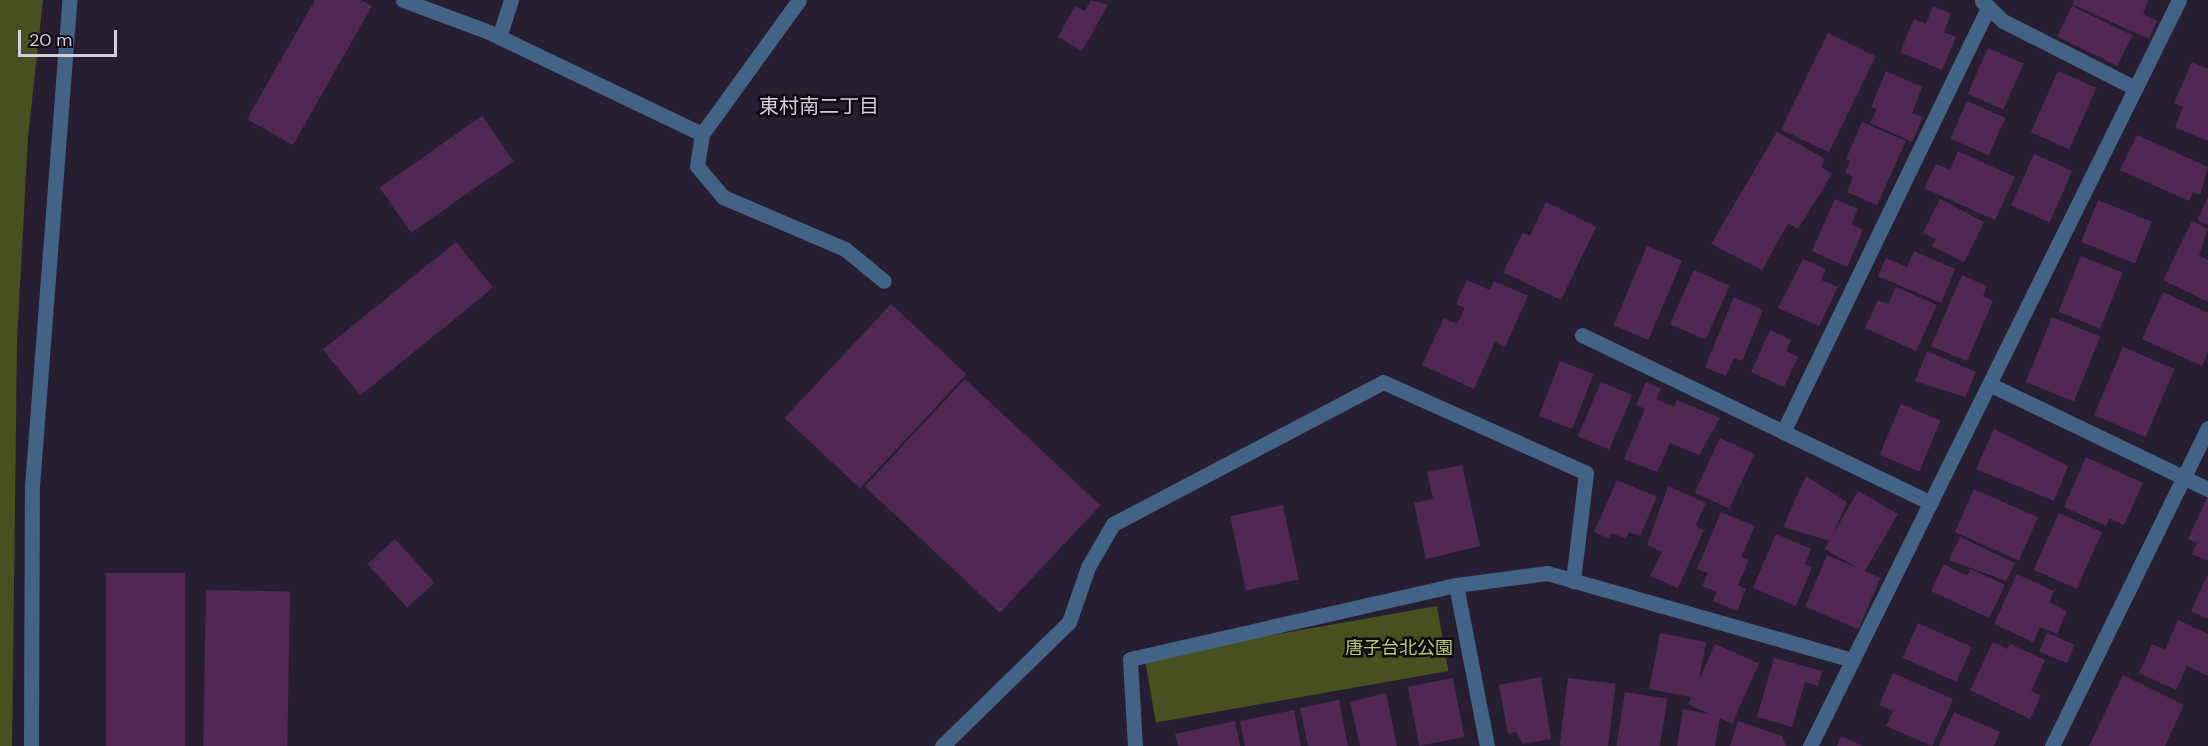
<!DOCTYPE html>
<html>
<head>
<meta charset="utf-8">
<style>
  body { margin:0 }
  #map { position:relative; width:2208px; height:746px; overflow:hidden; background:#271f31; font-family:"DM Sans","Noto Sans JP",sans-serif }
  div>[style] { position:absolute }
  .green>* { inset:0; background:#485020; transform-origin:0 0 }
  .building>* { inset:0; background:#512854; transform-origin:0 0 }
  .street>* { height:15px; margin:-7.5px; padding:0 7.5px; transform-origin:7.5px; border-radius:7.5px; background:#426385 }
  span { translate:-50% -50%; white-space:nowrap; text-align:center; line-height:1.15; -webkit-text-stroke:5px #0e0b13; paint-order:stroke }
  .park-label { font-size:18px; color:#bccd71 }
  .neighbourhood-label { font-size:20px; color:#d4cfdc }
  .scale { position:absolute; left:18px; top:30px; width:99px; height:27px; box-sizing:border-box; border:3px solid #d4cfdc; border-top:0; padding-left:8px; font-size:18px; line-height:21px; white-space:nowrap; color:#d4cfdc; -webkit-text-stroke:4px #0e0b13; paint-order:stroke }
</style>
</head>
<body>
<div id="map">
  <div class="green">
    <div style="clip-path:polygon(0 0,43px 0,28px 137px,17px 342px,12px 746px,0 746px)"></div>
    <div style="left:1437px;top:606px;width:66px;height:297px;rotate:80deg"></div>
  </div>
  <div class="building">
    <div style="clip-path:polygon(315px 0,361px 0,372px 6px,293px 145px,247px 119px)"></div>
    <div style="clip-path:polygon(1091px 0,1108px 5px,1082px 51px,1058px 37px,1075px 6px,1085px 11px)"></div>
    <div style="clip-path:polygon(2074px 0,2149px 0,2143px 14px,2157px 21px,2149px 39px,2072px 4px)"></div>
    <div style="clip-path:polygon(1933px 6px,1951px 14px,1944px 32px,1956px 37px,1942px 70px,1900px 52px,1914px 19px,1926px 24px)"></div>
    <div style="left:2072px;top:6px;width:67px;height:34px;rotate:26deg"></div>
    <div style="left:1828px;top:33px;width:53px;height:107px;rotate:26deg"></div>
    <div style="left:1988px;top:48px;width:39px;height:50px;rotate:24deg"></div>
    <div style="clip-path:polygon(2192px 62px,2208px 69px,2208px 141px,2175px 127px,2183px 107px,2174px 103px)"></div>
    <div style="clip-path:polygon(1886px 71px,1922px 87px,1912px 113px,1923px 117px,1912px 142px,1870px 123px,1877px 109px,1871px 107px)"></div>
    <div style="left:2058px;top:71px;width:42px;height:67px;rotate:24deg"></div>
    <div style="left:1967px;top:101px;width:42px;height:41px;rotate:24deg"></div>
    <div style="left:482px;top:116px;width:55px;height:125px;rotate:55deg"></div>
    <div style="clip-path:polygon(1862px 122px,1906px 141px,1877px 205px,1847px 192px,1853px 177px,1845px 173px,1850px 161px,1846px 159px)"></div>
    <div style="clip-path:polygon(1777px 132px,1825px 159px,1821px 167px,1832px 174px,1798px 229px,1788px 223px,1762px 270px,1711px 244px)"></div>
    <div style="clip-path:polygon(2137px 135px,2208px 167px,2200px 195px,2193px 192px,2189px 201px,2120px 170px)"></div>
    <div style="clip-path:polygon(1958px 151px,2015px 177px,1995px 220px,1924px 188px,1936px 164px,1950px 170px)"></div>
    <div style="left:2034px;top:154px;width:42px;height:56px;rotate:24deg"></div>
    <div style="clip-path:polygon(2208px 197px,2208px 225px,2197px 220px)"></div>
    <div style="clip-path:polygon(1835px 199px,1858px 209px,1851px 224px,1863px 230px,1847px 267px,1812px 251px)"></div>
    <div style="clip-path:polygon(1940px 199px,1984px 222px,1964px 262px,1932px 246px,1936px 239px,1923px 233px)"></div>
    <div style="left:2098px;top:200px;width:58px;height:45px;rotate:22deg"></div>
    <div style="clip-path:polygon(1546px 202px,1596px 227px,1561px 300px,1503px 272px,1523px 233px,1530px 236px)"></div>
    <div style="clip-path:polygon(2192px 221px,2208px 229px,2199px 255px,2208px 260px,2208px 302px,2163px 280px)"></div>
    <div style="left:456px;top:242px;width:59px;height:171px;rotate:51deg"></div>
    <div style="left:1647px;top:246px;width:38px;height:86px;rotate:23deg"></div>
    <div style="clip-path:polygon(1914px 251px,1955px 269px,1941px 303px,1878px 276px,1886px 258px,1907px 267px)"></div>
    <div style="left:2081px;top:256px;width:45px;height:60px;rotate:22deg"></div>
    <div style="clip-path:polygon(1803px 259px,1826px 269px,1821px 280px,1838px 287px,1819px 326px,1778px 308px)"></div>
    <div style="left:1694px;top:270px;width:39px;height:59px;rotate:24deg"></div>
    <div style="clip-path:polygon(1962px 275px,1987px 286px,1983px 296px,1993px 301px,1967px 361px,1931px 346px)"></div>
    <div style="clip-path:polygon(1467px 280px,1490px 290px,1494px 281px,1528px 296px,1505px 347px,1495px 342px,1474px 389px,1422px 365px,1444px 318px,1457px 324px,1465px 308px,1456px 304px)"></div>
    <div style="clip-path:polygon(1896px 287px,1937px 305px,1916px 351px,1865px 328px,1878px 300px,1888px 304px)"></div>
    <div style="clip-path:polygon(2163px 292px,2208px 313px,2208px 352px,2202px 366px,2142px 339px)"></div>
    <div style="clip-path:polygon(1734px 297px,1763px 310px,1742px 361px,1734px 358px,1726px 376px,1705px 367px)"></div>
    <div style="left:891px;top:304px;width:103px;height:156px;rotate:43deg"></div>
    <div style="left:2052px;top:317px;width:52px;height:70px;rotate:22deg"></div>
    <div style="clip-path:polygon(1770px 330px,1791px 340px,1786px 351px,1798px 357px,1784px 387px,1751px 372px)"></div>
    <div style="left:2123px;top:347px;width:56px;height:74px;rotate:23deg"></div>
    <div style="clip-path:polygon(1927px 351px,1976px 372px,1965px 397px,1915px 381px)"></div>
    <div style="left:1560px;top:361px;width:36px;height:59px;rotate:21deg"></div>
    <div style="left:965px;top:379px;width:185px;height:147px;rotate:43deg"></div>
    <div style="left:1601px;top:382px;width:34px;height:59px;rotate:23deg"></div>
    <div style="clip-path:polygon(1646px 382px,1661px 389px,1656px 399px,1674px 407px,1677px 400px,1720px 418px,1699px 455px,1670px 443px,1657px 472px,1624px 459px,1645px 409px,1636px 405px)"></div>
    <div style="left:1901px;top:404px;width:43px;height:55px;rotate:23deg"></div>
    <div style="clip-path:polygon(1994px 429px,2068px 466px,2054px 501px,1976px 469px)"></div>
    <div style="left:1720px;top:438px;width:38px;height:60px;rotate:25deg"></div>
    <div style="clip-path:polygon(2086px 457px,2143px 483px,2124px 525px,2109px 518px,2106px 526px,2064px 507px)"></div>
    <div style="clip-path:polygon(1462px 465px,1480px 546px,1426px 559px,1414px 503px,1433px 499px,1427px 472px)"></div>
    <div style="clip-path:polygon(1806px 476px,1847px 502px,1830px 541px,1783px 527px)"></div>
    <div style="clip-path:polygon(1617px 480px,1657px 497px,1640px 536px,1629px 532px,1626px 539px,1612px 533px,1609px 539px,1594px 532px)"></div>
    <div style="clip-path:polygon(1668px 486px,1706px 503px,1695px 526px,1704px 530px,1678px 588px,1650px 576px,1662px 552px,1647px 545px)"></div>
    <div style="left:1974px;top:489px;width:70px;height:47px;rotate:24deg"></div>
    <div style="left:1858px;top:491px;width:46px;height:67px;rotate:30deg"></div>
    <div style="clip-path:polygon(2208px 496px,2208px 561px,2192px 554px,2197px 543px,2188px 539px)"></div>
    <div style="left:1283px;top:505px;width:76px;height:54px;rotate:78deg"></div>
    <div style="clip-path:polygon(1721px 512px,1755px 526px,1741px 557px,1749px 560px,1738px 585px,1746px 589px,1737px 611px,1713px 601px,1717px 592px,1702px 586px,1708px 573px,1697px 569px)"></div>
    <div style="left:2059px;top:513px;width:47px;height:62px;rotate:24deg"></div>
    <div style="clip-path:polygon(1776px 534px,1811px 549px,1805px 564px,1812px 567px,1796px 606px,1753px 588px)"></div>
    <div style="clip-path:polygon(1960px 537px,2015px 563px,2006px 581px,1949px 560px)"></div>
    <div style="left:395px;top:539px;width:59px;height:37px;rotate:48deg"></div>
    <div style="left:1827px;top:555px;width:58px;height:56px;rotate:23deg"></div>
    <div style="clip-path:polygon(1944px 564px,1967px 576px,1971px 569px,2005px 585px,1989px 618px,1931px 591px)"></div>
    <div style="left:106px;top:573px;width:79px;height:173px"></div>
    <div style="clip-path:polygon(2017px 574px,2054px 591px,2049px 602px,2067px 611px,2057px 634px,2040px 627px,2033px 642px,1994px 624px)"></div>
    <div style="clip-path:polygon(2208px 574px,2208px 619px,2191px 611px)"></div>
    <div style="left:206px;top:590px;width:84px;height:156px;rotate:1deg"></div>
    <div style="clip-path:polygon(2178px 620px,2208px 634px,2208px 676px,2187px 666px,2176px 690px,2139px 673px,2152px 644px,2165px 650px)"></div>
    <div style="left:1918px;top:623px;width:59px;height:38px;rotate:24deg"></div>
    <div style="left:1660px;top:633px;width:47px;height:57px;rotate:11deg"></div>
    <div style="left:2047px;top:633px;width:30px;height:20px;rotate:23deg"></div>
    <div style="clip-path:polygon(1993px 642px,2007px 649px,2010px 644px,2045px 660px,2031px 691px,2041px 696px,2030px 719px,1970px 690px)"></div>
    <div style="left:1715px;top:644px;width:48px;height:66px;rotate:24deg"></div>
    <div style="clip-path:polygon(1774px 658px,1822px 671px,1818px 686px,1805px 682px,1792px 727px,1757px 717px)"></div>
    <div style="clip-path:polygon(1893px 673px,1953px 699px,1932px 746px,1886px 726px,1893px 711px,1879px 705px)"></div>
    <div style="clip-path:polygon(2123px 675px,2184px 705px,2165px 746px,2089px 746px)"></div>
    <div style="clip-path:polygon(1541px 677px,1551px 739px,1523px 744px,1516px 732px,1508px 734px,1499px 685px)"></div>
    <div style="left:1453px;top:678px;width:60px;height:46px;rotate:79deg"></div>
    <div style="left:1568px;top:678px;width:48px;height:68px;rotate:7deg"></div>
    <div style="left:1625px;top:692px;width:43px;height:55px;rotate:9deg"></div>
    <div style="clip-path:polygon(1386px 693px,1397px 746px,1360px 746px,1350px 702px)"></div>
    <div style="clip-path:polygon(1339px 700px,1348px 746px,1308px 746px,1300px 708px)"></div>
    <div style="clip-path:polygon(1683px 709px,1720px 716px,1715px 746px,1677px 746px)"></div>
    <div style="clip-path:polygon(1294px 710px,1301px 746px,1245px 746px,1240px 721px)"></div>
    <div style="clip-path:polygon(1954px 712px,2000px 732px,1994px 746px,1939px 746px)"></div>
    <div style="clip-path:polygon(1235px 721px,1240px 746px,1178px 746px,1175px 734px)"></div>
    <div style="clip-path:polygon(1738px 721px,1782px 736px,1786px 746px,1730px 746px)"></div>
    <div style="clip-path:polygon(1841px 736px,1863px 746px,1837px 746px)"></div>
  </div>
  <div class="street">
    <div style="left:403px;top:0;width:92px;rotate:20.4deg"></div>
    <div style="left:489px;top:32px;width:236px;rotate:25.6deg"></div>
    <div style="left:702px;top:134px;width:165px;rotate:-54.1deg"></div>
    <div style="left:1982px;top:1px;width:29px;rotate:44deg"></div>
    <div style="left:2003px;top:21px;width:148px;rotate:26.9deg"></div>
    <div style="left:499px;top:37px;width:39px;rotate:-72deg"></div>
    <div style="left:702px;top:134px;width:32px;rotate:99deg"></div>
    <div style="left:697px;top:166px;width:40px;rotate:50deg"></div>
    <div style="left:723px;top:197px;width:133px;rotate:23.1deg"></div>
    <div style="left:845px;top:249px;width:50px;rotate:39.4deg"></div>
    <div style="left:1582px;top:335px;width:387px;rotate:25.7deg"></div>
    <div style="left:1991px;top:385px;width:241px;rotate:25.6deg"></div>
    <div style="left:1783px;top:432px;width:472px;rotate:-64.2deg"></div>
    <div style="left:1456px;top:585px;width:164px;rotate:79.1deg"></div>
    <div style="left:31px;top:746px;width:260px;rotate:-89.8deg"></div>
    <div style="left:32px;top:486px;width:487px;rotate:-85.6deg"></div>
    <div style="left:942px;top:746px;width:177px;rotate:-44.3deg"></div>
    <div style="left:1069px;top:622px;width:58px;rotate:-70.9deg"></div>
    <div style="left:1088px;top:567px;width:50px;rotate:-59.8deg"></div>
    <div style="left:1113px;top:524px;width:305px;rotate:-27.7deg"></div>
    <div style="left:1383px;top:382px;width:222px;rotate:24.1deg"></div>
    <div style="left:1586px;top:473px;width:109px;rotate:96.9deg"></div>
    <div style="left:1135px;top:746px;width:87px;rotate:-93.3deg"></div>
    <div style="left:1130px;top:659px;width:334px;rotate:-12.8deg"></div>
    <div style="left:1456px;top:585px;width:92px;rotate:-7.5deg"></div>
    <div style="left:1547px;top:573px;width:317px;rotate:15.9deg"></div>
    <div style="left:1810px;top:746px;width:832px;rotate:-63.68deg"></div>
    <div style="left:2052px;top:746px;width:354px;rotate:-63.9deg"></div>
  </div>
  <div class="park-label">
    <span style="left:1399px;top:648px">唐子台北公園</span>
  </div>
  <div class="neighbourhood-label">
    <span style="left:819px;top:106px">東村南二丁目</span>
  </div>
  <div class="scale">20 m</div>
</div>
</body>
</html>
